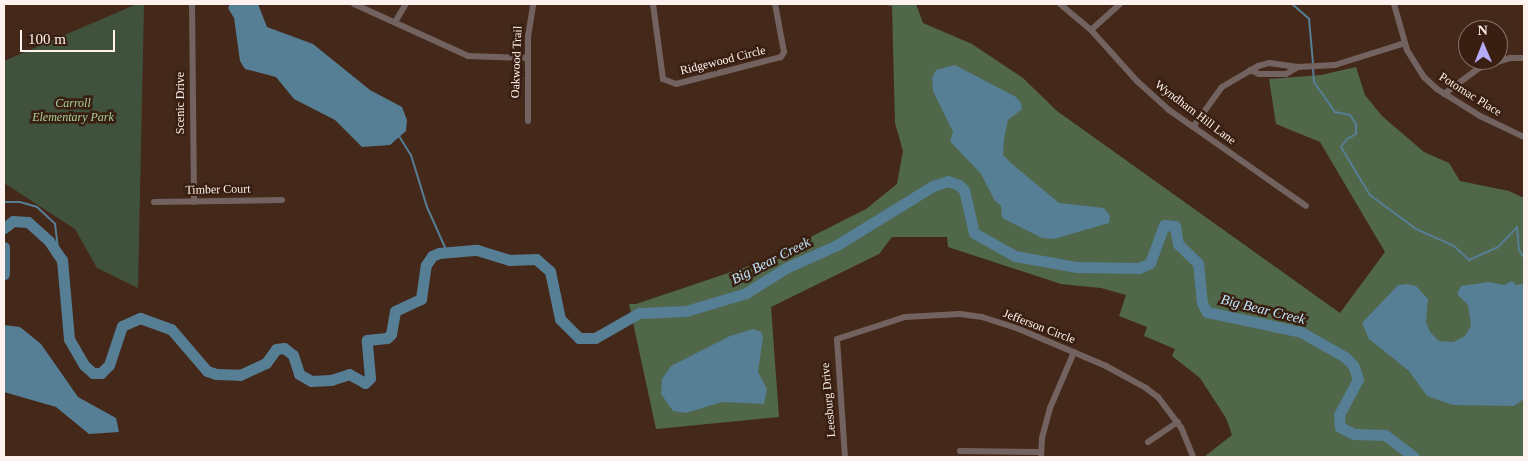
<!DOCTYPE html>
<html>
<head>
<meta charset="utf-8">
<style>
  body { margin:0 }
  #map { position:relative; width:1528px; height:461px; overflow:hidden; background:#44291b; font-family:"Times New Roman",serif }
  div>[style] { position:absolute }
  .green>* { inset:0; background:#40523b }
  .forest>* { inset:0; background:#506749 }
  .water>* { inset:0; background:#567e94 }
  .stream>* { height:2px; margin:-1px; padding:0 1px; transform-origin:1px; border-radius:1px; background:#567e94 }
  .river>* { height:11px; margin:-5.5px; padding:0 5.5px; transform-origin:5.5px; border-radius:5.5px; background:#567e94 }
  .minor>* { height:6px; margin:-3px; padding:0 3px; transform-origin:3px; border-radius:3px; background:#736360 }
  span { translate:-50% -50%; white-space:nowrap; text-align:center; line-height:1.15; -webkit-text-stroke:5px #391f12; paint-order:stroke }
  .street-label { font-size:12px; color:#fdf2ed }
  .park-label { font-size:12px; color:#a7d09a; font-style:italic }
  .water-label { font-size:14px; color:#c0e8fe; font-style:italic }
  .frame { position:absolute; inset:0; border:5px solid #fdf2ed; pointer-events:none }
  .north { position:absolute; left:1458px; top:20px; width:50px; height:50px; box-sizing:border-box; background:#391f12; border:1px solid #87736a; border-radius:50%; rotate:359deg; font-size:14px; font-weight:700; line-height:20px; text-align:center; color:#fdf2ed }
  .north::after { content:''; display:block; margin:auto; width:18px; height:22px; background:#b6abf8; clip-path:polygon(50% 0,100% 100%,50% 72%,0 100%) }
  .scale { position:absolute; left:20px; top:30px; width:95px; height:22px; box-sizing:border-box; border:2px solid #fdf2ed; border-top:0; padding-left:6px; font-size:15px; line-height:18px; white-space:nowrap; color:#fdf2ed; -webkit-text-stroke:4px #391f12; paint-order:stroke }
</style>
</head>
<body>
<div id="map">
  <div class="green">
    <div style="clip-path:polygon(137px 4px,144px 4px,138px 288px,97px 268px,75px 229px,4px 183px,4px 61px)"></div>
  </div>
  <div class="forest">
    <div style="clip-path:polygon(879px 4px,916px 4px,923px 23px,972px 44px,1023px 78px,1057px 111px,1340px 313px,1385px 252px,1320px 142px,1276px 124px,1269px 79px,1321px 75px,1356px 67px,1365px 95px,1382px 116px,1424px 152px,1449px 163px,1460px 181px,1509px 191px,1524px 198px,1524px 457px,1204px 457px,1232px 435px,1226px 418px,1200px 378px,1172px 356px,1175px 349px,1144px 336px,1147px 327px,1119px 316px,1126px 295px,1101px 288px,1061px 284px,948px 247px,947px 237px,892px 237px,879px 254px,771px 307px,779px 417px,656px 429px,629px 304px,636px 304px,761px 262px,866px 209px,897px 184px,903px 151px,895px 123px,892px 6px)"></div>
  </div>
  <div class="water">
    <div style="clip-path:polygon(230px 4px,258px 4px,267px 27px,313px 44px,370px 90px,402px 107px,407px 120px,406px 131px,390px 145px,362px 147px,335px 120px,294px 99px,276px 77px,245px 69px,240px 61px,234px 18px,228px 8px)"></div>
    <div style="clip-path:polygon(955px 65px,1016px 97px,1021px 103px,1022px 109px,1008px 120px,1004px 139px,1003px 155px,1011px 163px,1059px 203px,1104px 208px,1110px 216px,1109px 223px,1054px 239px,1042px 238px,1002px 218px,1001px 206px,995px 201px,981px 174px,950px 141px,953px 132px,933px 91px,932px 78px,936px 70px)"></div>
    <div style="clip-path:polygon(1512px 281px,1516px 285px,1524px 284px,1524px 399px,1514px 406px,1453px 405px,1427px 396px,1409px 371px,1369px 339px,1362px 323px,1398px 285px,1407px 284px,1416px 286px,1428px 299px,1426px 322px,1430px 332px,1439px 341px,1453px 342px,1465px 336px,1471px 326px,1468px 305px,1457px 294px,1461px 286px,1489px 282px,1504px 285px)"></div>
    <div style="clip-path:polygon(4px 325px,20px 327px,41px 344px,78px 397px,116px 418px,119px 432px,89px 434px,56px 407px,4px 392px)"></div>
    <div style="clip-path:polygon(753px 329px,761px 332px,763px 337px,758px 372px,767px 389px,764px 404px,722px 402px,686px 413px,673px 411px,661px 394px,662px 379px,671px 366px,730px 336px)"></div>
  </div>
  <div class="stream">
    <div style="left:1292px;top:4px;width:23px;rotate:41deg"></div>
    <div style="left:1309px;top:19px;width:44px;rotate:84.8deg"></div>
    <div style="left:1313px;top:68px;width:14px;rotate:86deg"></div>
    <div style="left:1314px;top:82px;width:37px;rotate:55deg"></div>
    <div style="left:1335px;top:112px;width:15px;rotate:11deg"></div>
    <div style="left:1350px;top:115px;width:11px;rotate:56deg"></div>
    <div style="left:1356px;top:124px;width:10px;rotate:90deg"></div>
    <div style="left:1356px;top:134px;width:10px;rotate:151deg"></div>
    <div style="left:1347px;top:139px;width:10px;rotate:127deg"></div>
    <div style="left:1341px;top:147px;width:56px;rotate:58.9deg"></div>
    <div style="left:1370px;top:195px;width:57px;rotate:36.5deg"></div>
    <div style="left:1416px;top:229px;width:42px;rotate:24.1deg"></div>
    <div style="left:1454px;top:246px;width:21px;rotate:43deg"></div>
    <div style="left:1469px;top:260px;width:32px;rotate:-24deg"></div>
    <div style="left:1498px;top:247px;width:28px;rotate:-46deg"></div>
    <div style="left:1517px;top:227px;width:23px;rotate:85deg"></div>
    <div style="left:1519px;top:250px;width:9px;rotate:58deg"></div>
    <div style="left:399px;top:136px;width:22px;rotate:58deg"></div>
    <div style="left:411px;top:155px;width:54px;rotate:72.9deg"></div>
    <div style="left:427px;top:207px;width:49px;rotate:66deg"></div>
    <div style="left:4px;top:202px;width:16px"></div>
    <div style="left:20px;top:202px;width:18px;rotate:16deg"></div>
    <div style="left:37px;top:207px;width:25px;rotate:43deg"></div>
    <div style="left:55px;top:224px;width:34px;rotate:83deg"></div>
  </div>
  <div class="river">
    <div style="left:4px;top:228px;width:11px;rotate:-38deg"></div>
    <div style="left:13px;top:221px;width:15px;rotate:4deg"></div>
    <div style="left:28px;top:222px;width:28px;rotate:42deg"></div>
    <div style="left:49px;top:241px;width:23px;rotate:56deg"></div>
    <div style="left:62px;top:260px;width:79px;rotate:84.9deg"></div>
    <div style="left:69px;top:339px;width:30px;rotate:60deg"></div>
    <div style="left:84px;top:365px;width:12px;rotate:42deg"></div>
    <div style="left:93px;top:373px;width:8px"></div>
    <div style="left:101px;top:373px;width:11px;rotate:-45deg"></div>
    <div style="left:109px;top:365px;width:41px;rotate:-71.6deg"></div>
    <div style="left:122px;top:326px;width:20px;rotate:-24deg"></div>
    <div style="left:140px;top:318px;width:33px;rotate:20deg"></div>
    <div style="left:171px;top:329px;width:55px;rotate:49.4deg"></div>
    <div style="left:207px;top:371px;width:9px;rotate:18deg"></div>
    <div style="left:216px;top:374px;width:24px;rotate:2deg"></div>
    <div style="left:240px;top:375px;width:29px;rotate:-25deg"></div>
    <div style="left:266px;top:363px;width:17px;rotate:-54deg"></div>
    <div style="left:276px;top:349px;width:8px;rotate:-7deg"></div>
    <div style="left:284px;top:348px;width:11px;rotate:38deg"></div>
    <div style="left:293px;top:355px;width:20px;rotate:72deg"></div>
    <div style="left:299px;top:374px;width:14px;rotate:30deg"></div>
    <div style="left:311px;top:381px;width:20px;rotate:-3deg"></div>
    <div style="left:331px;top:380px;width:19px;rotate:-18deg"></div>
    <div style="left:349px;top:374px;width:18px;rotate:29deg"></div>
    <div style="left:365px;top:383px;width:7px;rotate:-45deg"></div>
    <div style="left:370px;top:378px;width:38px;rotate:-95deg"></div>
    <div style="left:367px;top:340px;width:20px;rotate:-6deg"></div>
    <div style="left:387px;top:338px;width:6px;rotate:-45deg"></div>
    <div style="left:391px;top:334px;width:23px;rotate:-80deg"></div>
    <div style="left:395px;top:311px;width:29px;rotate:-25deg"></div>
    <div style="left:421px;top:299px;width:34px;rotate:-82deg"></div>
    <div style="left:426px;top:265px;width:11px;rotate:-56deg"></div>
    <div style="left:432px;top:256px;width:8px;rotate:-23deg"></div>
    <div style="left:439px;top:253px;width:38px;rotate:-5deg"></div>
    <div style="left:477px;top:250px;width:34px;rotate:17deg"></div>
    <div style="left:509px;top:260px;width:27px;rotate:-2deg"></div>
    <div style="left:536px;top:259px;width:18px;rotate:41deg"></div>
    <div style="left:550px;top:271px;width:49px;rotate:78.2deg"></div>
    <div style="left:560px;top:319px;width:27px;rotate:45deg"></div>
    <div style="left:579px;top:338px;width:16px"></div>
    <div style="left:595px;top:338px;width:51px;rotate:-29.6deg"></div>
    <div style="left:639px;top:313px;width:47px;rotate:-2.4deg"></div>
    <div style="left:686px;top:311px;width:63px;rotate:-16.7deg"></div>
    <div style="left:746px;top:293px;width:47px;rotate:-32deg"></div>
    <div style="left:786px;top:268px;width:56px;rotate:-24.3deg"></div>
    <div style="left:837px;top:245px;width:113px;rotate:-31.6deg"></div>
    <div style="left:933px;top:186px;width:16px;rotate:-18deg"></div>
    <div style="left:948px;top:181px;width:12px;rotate:20deg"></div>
    <div style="left:959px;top:185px;width:7px;rotate:45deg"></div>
    <div style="left:964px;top:190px;width:44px;rotate:76.9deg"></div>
    <div style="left:974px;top:233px;width:47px;rotate:29.3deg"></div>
    <div style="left:1015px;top:256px;width:63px;rotate:10.1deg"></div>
    <div style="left:1077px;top:267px;width:62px;rotate:0.9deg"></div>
    <div style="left:1139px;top:268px;width:12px;rotate:-24deg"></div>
    <div style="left:1150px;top:263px;width:40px;rotate:-69.8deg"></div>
    <div style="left:1164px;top:225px;width:11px;rotate:5deg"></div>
    <div style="left:1175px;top:226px;width:18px;rotate:81deg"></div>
    <div style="left:1178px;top:244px;width:28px;rotate:44deg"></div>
    <div style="left:1198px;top:263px;width:40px;rotate:84.3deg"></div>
    <div style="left:1202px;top:303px;width:10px;rotate:61deg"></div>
    <div style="left:1207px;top:312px;width:96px;rotate:12deg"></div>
    <div style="left:1301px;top:332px;width:51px;rotate:29.6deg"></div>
    <div style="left:1345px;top:357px;width:11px;rotate:45deg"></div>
    <div style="left:1353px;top:365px;width:15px;rotate:70deg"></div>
    <div style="left:1358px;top:379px;width:40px;rotate:118deg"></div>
    <div style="left:1339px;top:414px;width:13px;rotate:86deg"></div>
    <div style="left:1340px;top:427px;width:16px;rotate:27deg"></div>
    <div style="left:1354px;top:434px;width:31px;rotate:2deg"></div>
    <div style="left:1385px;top:435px;width:36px;rotate:37deg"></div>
    <div style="left:4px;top:247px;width:27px;rotate:90deg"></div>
  </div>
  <div class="minor">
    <div style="left:192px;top:4px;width:198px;rotate:89.4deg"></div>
    <div style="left:354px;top:4px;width:125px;rotate:24.5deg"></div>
    <div style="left:468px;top:56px;width:59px;rotate:1.9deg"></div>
    <div style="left:653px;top:4px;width:76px;rotate:82.4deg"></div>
    <div style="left:663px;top:79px;width:14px;rotate:21deg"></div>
    <div style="left:676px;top:84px;width:108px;rotate:-14.4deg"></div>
    <div style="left:781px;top:57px;width:6px;rotate:-59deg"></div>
    <div style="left:784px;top:52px;width:49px;rotate:-100.6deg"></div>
    <div style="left:1060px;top:4px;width:40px;rotate:40deg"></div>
    <div style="left:1091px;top:30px;width:69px;rotate:48deg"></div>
    <div style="left:1137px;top:81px;width:43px;rotate:42.2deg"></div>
    <div style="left:1169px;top:110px;width:167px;rotate:35deg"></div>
    <div style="left:1394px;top:4px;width:48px;rotate:74.2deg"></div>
    <div style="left:1407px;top:50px;width:32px;rotate:58deg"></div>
    <div style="left:1424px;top:77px;width:18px;rotate:43deg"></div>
    <div style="left:1437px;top:89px;width:51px;rotate:32.1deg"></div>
    <div style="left:1480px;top:116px;width:49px;rotate:25.5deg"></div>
    <div style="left:395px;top:22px;width:21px;rotate:-59deg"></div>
    <div style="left:1091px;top:30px;width:39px;rotate:-42deg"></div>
    <div style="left:1250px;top:70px;width:10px;rotate:24deg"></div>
    <div style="left:1259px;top:74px;width:27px"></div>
    <div style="left:1286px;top:74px;width:14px;rotate:-30deg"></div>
    <div style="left:1444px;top:94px;width:44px;rotate:-36.6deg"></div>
    <div style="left:1479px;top:68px;width:33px;rotate:-18deg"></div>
    <div style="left:1510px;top:58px;width:14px"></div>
    <div style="left:528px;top:121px;width:84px;rotate:-90deg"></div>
    <div style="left:528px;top:37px;width:33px;rotate:-81deg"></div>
    <div style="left:1193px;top:127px;width:49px;rotate:-54.1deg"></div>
    <div style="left:1222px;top:87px;width:42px;rotate:-30.3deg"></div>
    <div style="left:1258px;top:66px;width:11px;rotate:-15deg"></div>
    <div style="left:1269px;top:63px;width:29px;rotate:8deg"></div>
    <div style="left:1298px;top:67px;width:37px;rotate:-3deg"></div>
    <div style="left:1335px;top:65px;width:73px;rotate:-17.4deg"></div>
    <div style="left:154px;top:202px;width:128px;rotate:-0.9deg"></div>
    <div style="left:1148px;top:442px;width:36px;rotate:-34deg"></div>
    <div style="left:960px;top:451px;width:81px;rotate:0.7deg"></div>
    <div style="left:845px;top:457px;width:118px;rotate:-93.9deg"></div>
    <div style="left:837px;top:339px;width:71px;rotate:-17.9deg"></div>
    <div style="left:905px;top:317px;width:55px;rotate:-3.1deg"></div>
    <div style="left:960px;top:314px;width:22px;rotate:8deg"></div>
    <div style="left:982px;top:317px;width:39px;rotate:18deg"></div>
    <div style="left:1019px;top:329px;width:95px;rotate:23deg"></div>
    <div style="left:1106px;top:366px;width:46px;rotate:28.8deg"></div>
    <div style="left:1146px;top:388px;width:15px;rotate:37deg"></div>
    <div style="left:1158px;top:397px;width:38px;rotate:53deg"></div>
    <div style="left:1181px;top:427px;width:32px;rotate:68deg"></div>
    <div style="left:1041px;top:457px;width:19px;rotate:-87deg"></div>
    <div style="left:1042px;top:438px;width:31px;rotate:-75deg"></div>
    <div style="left:1050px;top:408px;width:61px;rotate:-66.8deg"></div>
  </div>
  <div class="street-label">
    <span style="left:723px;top:61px;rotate:-14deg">Ridgewood Circle</span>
    <span style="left:517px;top:62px;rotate:-88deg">Oakwood Trail</span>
    <span style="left:1470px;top:95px;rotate:32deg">Potomac Place</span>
    <span style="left:181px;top:103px;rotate:-90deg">Scenic Drive</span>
    <span style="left:1195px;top:113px;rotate:37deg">Wyndham Hill Lane</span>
    <span style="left:218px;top:190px;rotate:-1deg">Timber Court</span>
    <span style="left:1039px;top:327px;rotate:21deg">Jefferson Circle</span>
    <span style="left:829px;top:400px;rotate:-95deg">Leesburg Drive</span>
  </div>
  <div class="park-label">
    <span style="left:73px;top:111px">Carroll<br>Elementary Park</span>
  </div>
  <div class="water-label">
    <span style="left:771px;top:261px;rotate:-27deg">Big Bear Creek</span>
    <span style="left:1263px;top:310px;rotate:14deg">Big Bear Creek</span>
  </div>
  <div class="frame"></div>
  <div class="north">N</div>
  <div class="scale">100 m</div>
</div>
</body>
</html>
